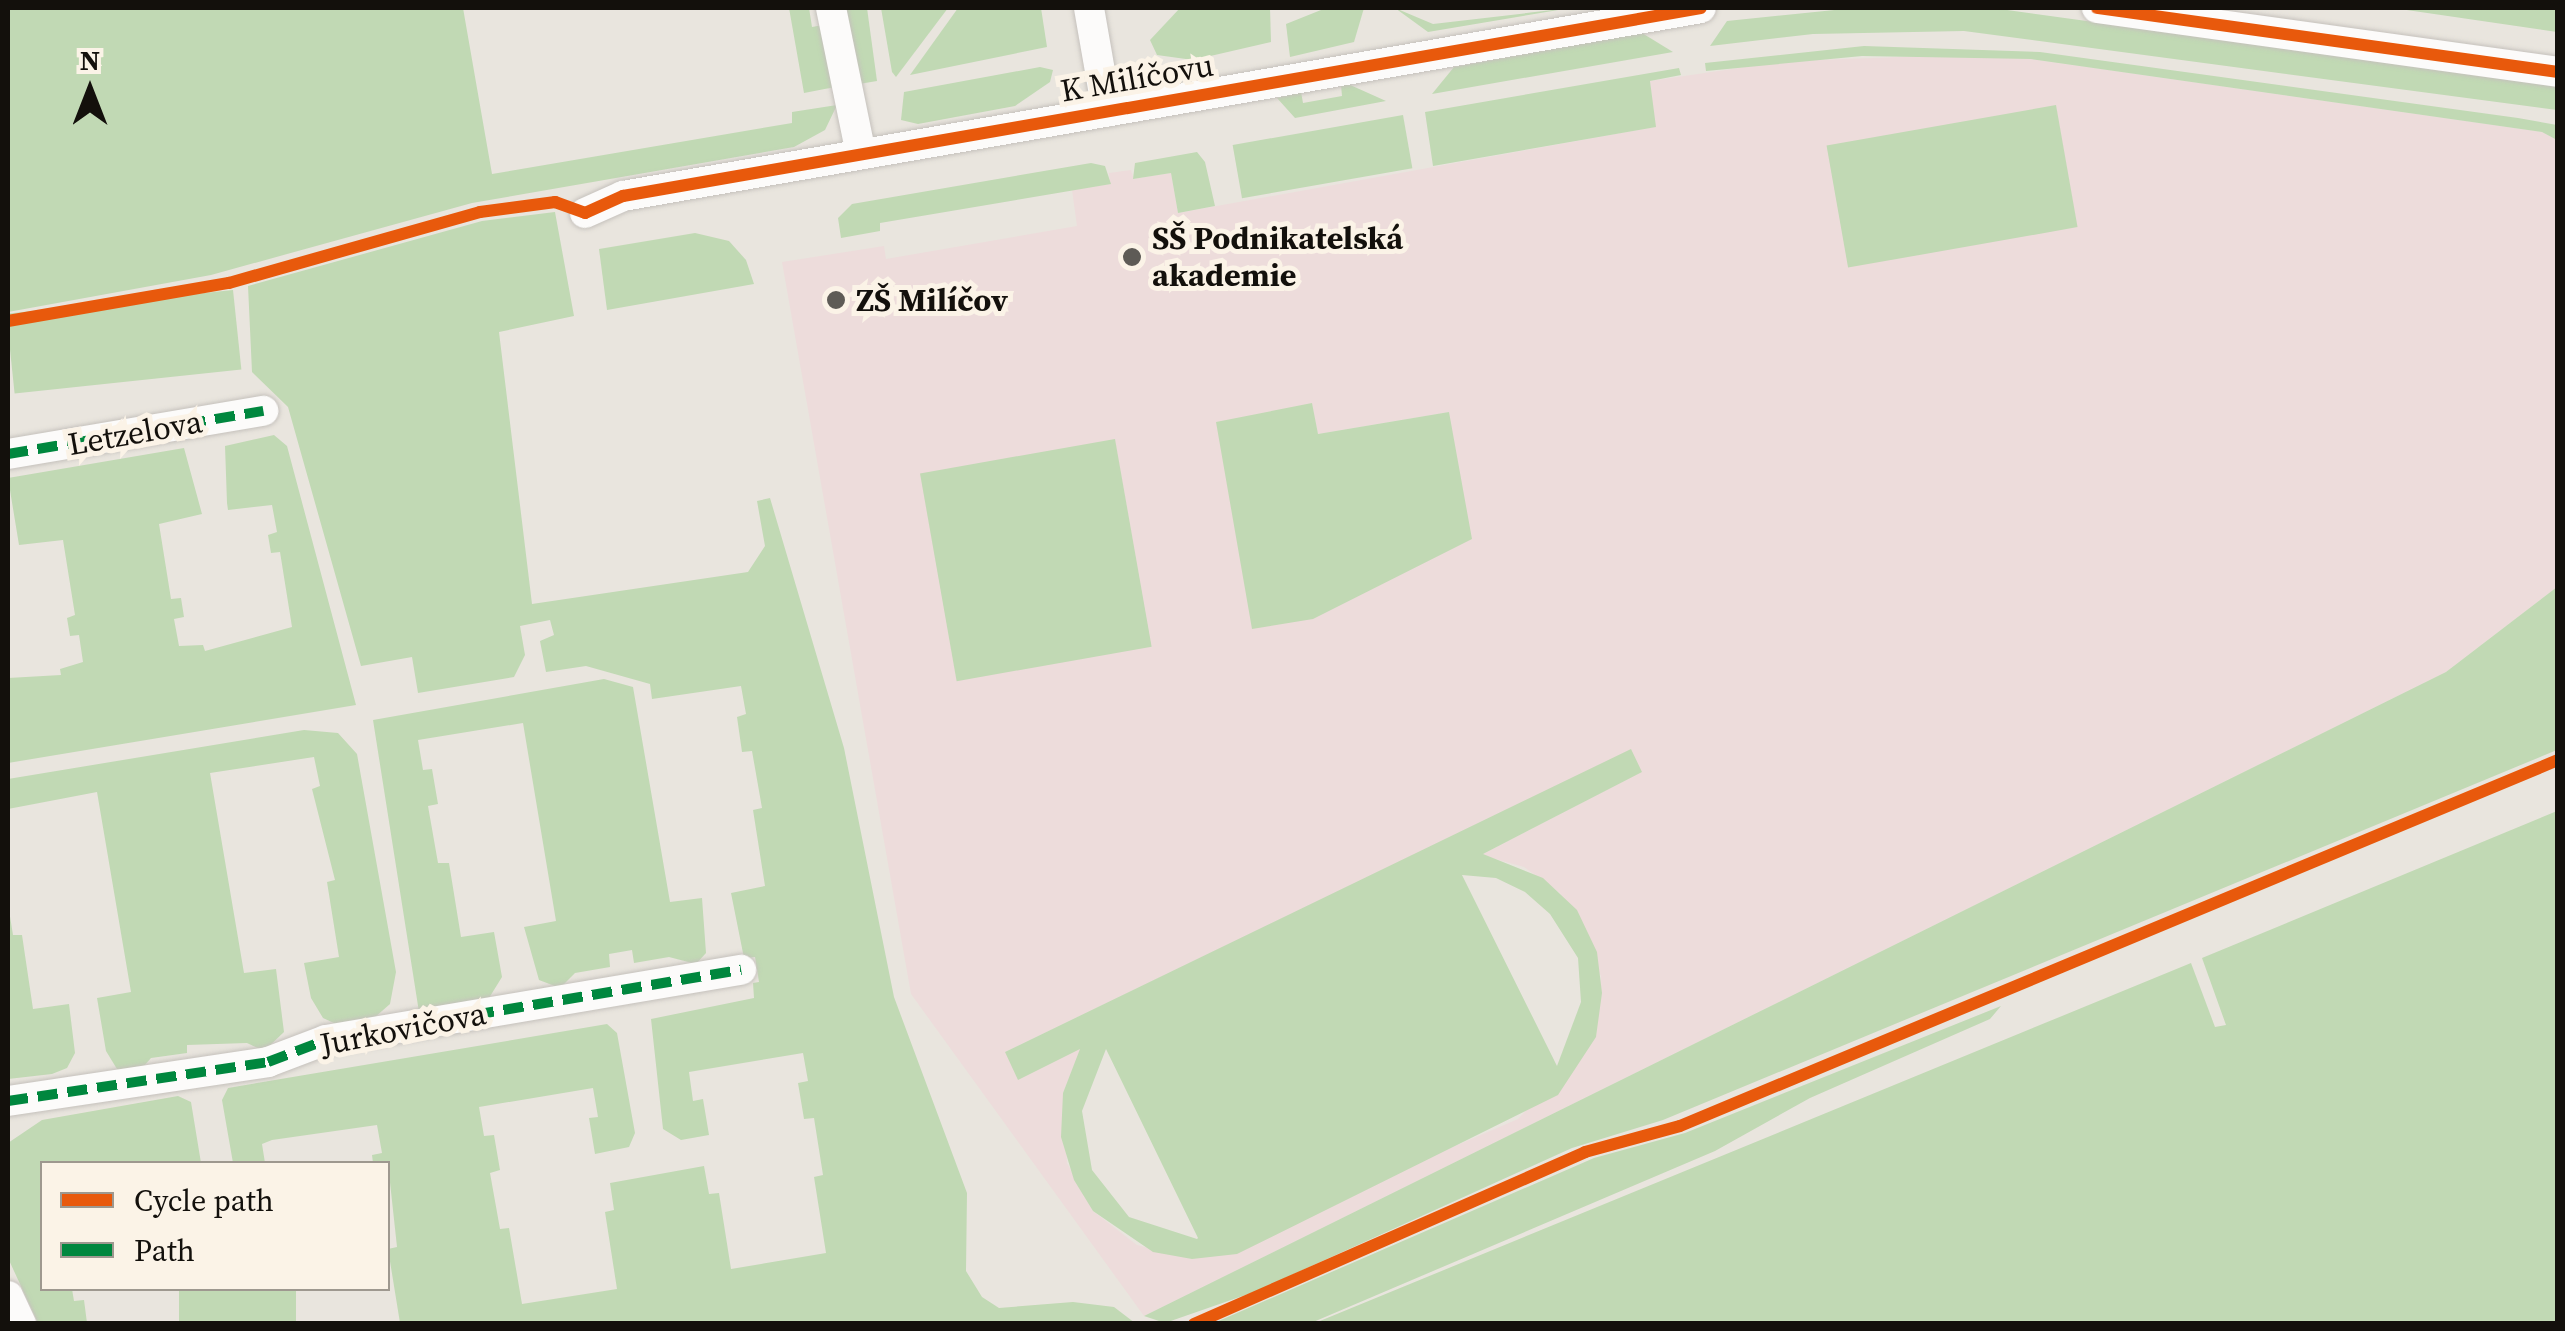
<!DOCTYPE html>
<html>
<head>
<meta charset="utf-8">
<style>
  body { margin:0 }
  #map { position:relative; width:2565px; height:1331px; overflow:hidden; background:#e9e5de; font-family:"Source Serif 4",serif }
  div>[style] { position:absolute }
  .education>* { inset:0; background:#eddcdb }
  .green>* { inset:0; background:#c1d9b4; transform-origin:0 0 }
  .roads { filter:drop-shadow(0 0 2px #c5c1bc) drop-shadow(0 0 2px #c5c1bc) }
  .street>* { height:30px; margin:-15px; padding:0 15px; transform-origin:15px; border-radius:15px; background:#fcfbfa }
  .quiet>* { height:10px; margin-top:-5px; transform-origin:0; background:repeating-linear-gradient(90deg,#00873e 0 20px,transparent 0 30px) }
  .cycleway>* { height:12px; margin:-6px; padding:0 6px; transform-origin:6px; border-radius:6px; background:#e8590c }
  .dots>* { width:28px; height:28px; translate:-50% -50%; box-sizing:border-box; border:5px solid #fbf3e7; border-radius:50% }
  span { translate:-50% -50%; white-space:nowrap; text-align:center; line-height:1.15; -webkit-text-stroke:10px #fbf3e7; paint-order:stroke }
  .street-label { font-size:32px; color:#13100c }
  .poi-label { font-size:32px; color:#13100c; font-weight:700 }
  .left { translate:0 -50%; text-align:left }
  .frame { position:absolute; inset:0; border:10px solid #13100c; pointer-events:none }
  .legend { position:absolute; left:40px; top:1161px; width:350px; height:130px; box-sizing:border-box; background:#fbf3e7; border:2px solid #9e988f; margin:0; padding:12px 18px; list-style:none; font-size:30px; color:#13100c }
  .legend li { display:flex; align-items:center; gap:20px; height:50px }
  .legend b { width:50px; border:2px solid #9e988f }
  .north { position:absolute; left:40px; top:40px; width:100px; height:100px; -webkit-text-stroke:8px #fbf3e7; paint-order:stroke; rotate:0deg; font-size:28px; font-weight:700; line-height:40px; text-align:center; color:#13100c }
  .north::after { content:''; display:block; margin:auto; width:35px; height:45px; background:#13100c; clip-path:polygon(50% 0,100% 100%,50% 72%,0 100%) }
</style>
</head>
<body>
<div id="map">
  <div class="education">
    <div style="clip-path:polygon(evenodd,1958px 55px,2031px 59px,2542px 132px,2558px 140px,2557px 587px,2446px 672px,1144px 1316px,911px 994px,782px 262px,884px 246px,886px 259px,1077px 226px,1072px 190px,1110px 184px,1109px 173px,1131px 170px,1134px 179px,1171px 173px,1178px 213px,1655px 127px,1650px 81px,1787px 61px,1958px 55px,1312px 404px,1318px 434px,1449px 412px,1252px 629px,1312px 404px,1958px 55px,1631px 750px,1641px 772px,1481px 855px,1524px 867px,1560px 893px,1601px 976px,1596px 1037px,1518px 1119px,1192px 1259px,1137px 1245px,1093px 1211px,1067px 1163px,1063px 1093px,1081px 1048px,1005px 1052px,1631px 750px)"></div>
  </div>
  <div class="green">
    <div style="clip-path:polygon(8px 8px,463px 8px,492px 174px,792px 123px,792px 112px,837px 105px,825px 130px,794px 147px,472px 203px,211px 275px,8px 312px)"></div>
    <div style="clip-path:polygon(789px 8px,809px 8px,812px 27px,823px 25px,835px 87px,804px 93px)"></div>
    <div style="clip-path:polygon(841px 8px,867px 8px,877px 81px,859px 84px)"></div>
    <div style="clip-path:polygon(881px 8px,948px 8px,896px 77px,892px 72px)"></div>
    <div style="clip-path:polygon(958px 8px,1041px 8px,1047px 47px,910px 75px)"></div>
    <div style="clip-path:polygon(1180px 8px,1270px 8px,1271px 42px,1193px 60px,1157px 55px,1150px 40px)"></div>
    <div style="clip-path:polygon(1326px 8px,1364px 8px,1354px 42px,1290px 57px,1286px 24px)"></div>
    <div style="clip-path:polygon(1395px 8px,1433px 24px,1570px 8px,1428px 32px)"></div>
    <div style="clip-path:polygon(1854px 8px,2000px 9px,2557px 86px,2557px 110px,1964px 31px,1813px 34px,1710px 46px,1727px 21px)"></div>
    <div style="clip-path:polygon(2389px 8px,2557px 8px,2557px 32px,2393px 8px)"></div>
    <div style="clip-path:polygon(1642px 33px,1673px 52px,1432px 94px,1454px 67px)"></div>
    <div style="clip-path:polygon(1864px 46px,2040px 52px,2518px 118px,2557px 125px,2557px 140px,2542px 132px,2031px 59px,1862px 56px,1706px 71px,1705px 63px)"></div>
    <div style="clip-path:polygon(1040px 67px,1053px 70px,1050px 82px,1015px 106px,918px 124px,901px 120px,904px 92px)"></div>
    <div style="clip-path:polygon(1679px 68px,1681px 75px,1650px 81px,1656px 127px,1433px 166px,1425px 112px)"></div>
    <div style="clip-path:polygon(1348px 84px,1386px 101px,1295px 118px,1277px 98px,1301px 92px,1303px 103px,1342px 96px,1341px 85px)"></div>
    <div style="left:2056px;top:105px;width:124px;height:233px;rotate:80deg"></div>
    <div style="left:1403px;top:115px;width:54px;height:173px;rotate:80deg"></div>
    <div style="clip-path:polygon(1197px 152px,1205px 162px,1215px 206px,1178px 213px,1171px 173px,1133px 179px,1135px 163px)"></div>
    <div style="clip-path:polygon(1091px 163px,1105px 166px,1111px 184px,880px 223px,880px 231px,841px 238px,838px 218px,852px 204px)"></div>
    <div style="clip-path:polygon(555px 212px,574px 316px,499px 332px,532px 604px,748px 572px,765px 546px,757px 501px,770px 498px,844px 748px,894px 997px,967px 1193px,966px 1271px,982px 1297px,999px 1308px,1073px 1302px,1114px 1307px,1135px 1323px,400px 1323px,388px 1249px,397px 1247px,388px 1164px,373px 1163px,372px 1155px,382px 1153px,377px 1125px,272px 1140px,262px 1144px,265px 1163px,233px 1163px,222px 1100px,228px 1088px,607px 1024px,617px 1033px,635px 1133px,629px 1147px,595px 1154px,589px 1118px,598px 1117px,593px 1088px,479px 1107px,484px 1136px,494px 1135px,500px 1170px,490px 1173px,500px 1229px,509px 1228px,522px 1304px,617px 1289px,605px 1212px,614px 1210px,610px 1183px,704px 1166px,709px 1194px,719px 1193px,731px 1269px,826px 1253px,814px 1177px,823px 1175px,814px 1118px,804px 1119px,798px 1083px,808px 1081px,803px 1053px,689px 1072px,693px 1101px,703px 1099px,709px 1135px,681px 1140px,663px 1129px,651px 1019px,754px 998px,753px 983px,759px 982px,755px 957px,744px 958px,731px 893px,765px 886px,753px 810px,762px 808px,752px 751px,742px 752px,737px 717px,746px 714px,741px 686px,652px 699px,650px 684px,586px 666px,546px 672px,540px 641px,554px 635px,550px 620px,520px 626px,525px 655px,514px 677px,418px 693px,412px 657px,361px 666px,288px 407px,252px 372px,248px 286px,482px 221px)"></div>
    <div style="clip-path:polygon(695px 233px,729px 241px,746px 260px,754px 284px,607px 310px,599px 249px)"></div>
    <div style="left:233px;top:290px;width:80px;height:228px;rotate:84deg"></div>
    <div style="clip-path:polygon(1312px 403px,1318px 434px,1449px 412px,1472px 539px,1313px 619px,1252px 629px,1216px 422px)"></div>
    <div style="clip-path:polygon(274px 435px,287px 446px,356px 705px,8px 763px,8px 678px,61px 675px,60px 669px,83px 662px,79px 635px,70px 636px,67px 618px,75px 615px,63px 540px,19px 545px,8px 478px,184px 448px,202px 514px,159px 524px,171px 599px,181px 598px,184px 617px,174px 619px,179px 646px,203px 645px,205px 651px,292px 627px,280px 552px,271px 553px,268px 535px,277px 532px,272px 505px,228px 510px,227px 503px,225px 446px)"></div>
    <div style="left:1115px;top:439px;width:211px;height:198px;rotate:80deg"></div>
    <div style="clip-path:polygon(2557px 587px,2557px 750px,1663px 1120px,1572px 1148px,1254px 1292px,1165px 1323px,1144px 1316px,2446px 672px)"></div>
    <div style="clip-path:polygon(604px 679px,633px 687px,670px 902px,702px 898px,706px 953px,696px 964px,669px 957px,634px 963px,632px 950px,609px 954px,610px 967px,575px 973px,560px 988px,539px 980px,524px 927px,556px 921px,523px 723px,418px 740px,423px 770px,432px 769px,438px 804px,428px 806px,438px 863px,449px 863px,461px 937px,494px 932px,502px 977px,489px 998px,419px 1012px,373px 720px)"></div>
    <div style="clip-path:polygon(304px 730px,338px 733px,357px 754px,396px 972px,390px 1004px,374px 1018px,336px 1024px,323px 1018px,311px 998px,304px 963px,339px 957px,327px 882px,335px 880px,312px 789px,320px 786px,314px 757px,210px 773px,244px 973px,276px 969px,284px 1032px,264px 1051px,247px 1043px,187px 1045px,187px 1053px,151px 1058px,137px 1074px,117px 1069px,106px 1051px,97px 998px,131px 992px,97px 792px,8px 809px,8px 779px)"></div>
    <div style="clip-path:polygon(evenodd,1631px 749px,1642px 772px,1483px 854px,1543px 878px,1577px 910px,1597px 952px,1602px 993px,1596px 1037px,1558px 1095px,1237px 1254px,1192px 1259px,1153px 1252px,1093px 1211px,1074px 1180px,1061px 1137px,1063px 1093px,1080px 1049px,1018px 1080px,1005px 1052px,1631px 749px,1462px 875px,1496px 878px,1525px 892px,1550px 914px,1578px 958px,1581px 1002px,1557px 1066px,1462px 875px,1631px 749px,1106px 1049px,1198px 1238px,1197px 1239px,1129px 1217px,1092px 1170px,1082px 1111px,1106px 1049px)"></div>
    <div style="clip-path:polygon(2557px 811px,2557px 1323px,1315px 1323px,2191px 963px,2215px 1027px,2226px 1025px,2202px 958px)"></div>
    <div style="clip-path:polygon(8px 904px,13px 935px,22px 935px,33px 1009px,69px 1004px,75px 1053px,67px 1068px,52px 1074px,8px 1079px)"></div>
    <div style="clip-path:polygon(2001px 1006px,1990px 1019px,1810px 1098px,1715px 1151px,1311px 1323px,1214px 1323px,1594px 1158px,1685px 1133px)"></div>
    <div style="clip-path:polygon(178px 1096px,191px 1102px,201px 1163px,42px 1164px,42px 1288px,72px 1289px,74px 1301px,84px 1300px,87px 1323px,38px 1323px,8px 1258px,8px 1143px,42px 1120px)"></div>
    <div style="left:179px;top:1289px;width:117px;height:35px"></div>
  </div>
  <div class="roads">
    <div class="street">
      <div style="left:831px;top:8px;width:149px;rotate:78.4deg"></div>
      <div style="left:1089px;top:8px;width:105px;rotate:80.1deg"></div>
      <div style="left:2097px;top:8px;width:465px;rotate:7.9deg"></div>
      <div style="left:585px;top:213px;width:42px;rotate:-24.1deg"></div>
      <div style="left:623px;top:196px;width:1094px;rotate:-9.89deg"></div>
      <div style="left:8px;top:454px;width:259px;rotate:-9.6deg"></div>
      <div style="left:8px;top:1101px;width:263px;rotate:-8.5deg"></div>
      <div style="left:268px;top:1062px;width:62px;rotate:-20.8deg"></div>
      <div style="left:326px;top:1040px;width:421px;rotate:-9.6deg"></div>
      <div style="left:8px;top:1296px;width:31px;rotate:65deg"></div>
    </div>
  </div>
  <div class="quiet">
    <div style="left:8px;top:454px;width:259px;rotate:-9.6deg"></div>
    <div style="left:8px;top:1101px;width:263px;rotate:-8.5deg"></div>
    <div style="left:268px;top:1062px;width:62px;rotate:-20.8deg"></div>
    <div style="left:326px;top:1040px;width:421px;rotate:-9.6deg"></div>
  </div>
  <div class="cycleway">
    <div style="left:2097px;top:8px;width:465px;rotate:7.9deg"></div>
    <div style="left:8px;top:321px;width:224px;rotate:-9.8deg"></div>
    <div style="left:229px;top:283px;width:261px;rotate:-15.8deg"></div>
    <div style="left:480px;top:212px;width:76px;rotate:-7.6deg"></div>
    <div style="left:555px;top:202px;width:32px;rotate:20deg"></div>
    <div style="left:585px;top:213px;width:42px;rotate:-24.1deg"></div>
    <div style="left:623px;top:196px;width:1094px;rotate:-9.89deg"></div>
    <div style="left:1194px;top:1324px;width:427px;rotate:-23.7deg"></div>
    <div style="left:1585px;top:1152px;width:98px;rotate:-15.3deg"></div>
    <div style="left:1680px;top:1126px;width:951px;rotate:-22.63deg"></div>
  </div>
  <div class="dots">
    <div style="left:1132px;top:257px;background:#5e5b56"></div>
    <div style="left:836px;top:300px;background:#5e5b56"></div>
  </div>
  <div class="street-label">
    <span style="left:1137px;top:78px;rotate:-10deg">K Milíčovu</span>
    <span style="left:135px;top:433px;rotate:-10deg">Letzelova</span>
    <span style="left:403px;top:1029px;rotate:-11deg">Jurkovičova</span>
  </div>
  <div class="poi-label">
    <span class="left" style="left:1152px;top:257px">SŠ Podnikatelská<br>akademie</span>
    <span class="left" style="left:856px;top:300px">ZŠ Milíčov</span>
  </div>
  <div class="frame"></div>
  <ul class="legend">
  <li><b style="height:12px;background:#e8590c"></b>Cycle path</li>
  <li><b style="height:12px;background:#00873e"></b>Path</li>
  </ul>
  <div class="north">N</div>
</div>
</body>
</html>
